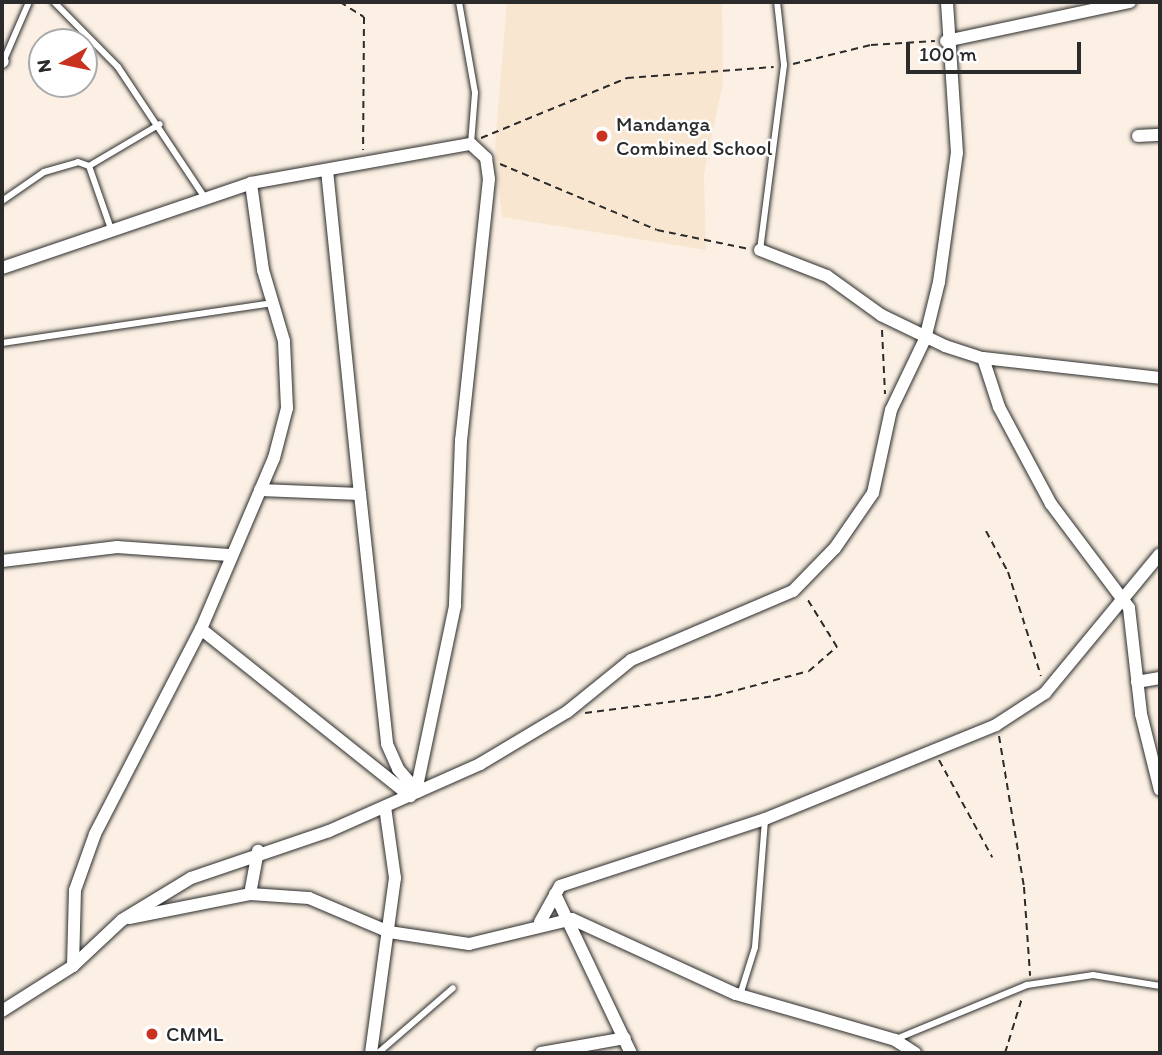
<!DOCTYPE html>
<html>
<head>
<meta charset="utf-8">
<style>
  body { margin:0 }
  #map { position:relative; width:1162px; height:1055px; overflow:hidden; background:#fbf0e3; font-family:Itim,sans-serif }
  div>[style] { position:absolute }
  .built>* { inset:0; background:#f9e6d0 }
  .path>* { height:2px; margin-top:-1px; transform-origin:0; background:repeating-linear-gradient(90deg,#2b2b2b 0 7px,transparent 0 12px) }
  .roads { filter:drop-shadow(0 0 2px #2b2b2b) drop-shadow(0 0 2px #2b2b2b) }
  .service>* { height:6px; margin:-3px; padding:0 3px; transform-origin:3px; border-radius:3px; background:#fff }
  .minor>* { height:12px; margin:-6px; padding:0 6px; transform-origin:6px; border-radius:6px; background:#fff }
  .dots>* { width:19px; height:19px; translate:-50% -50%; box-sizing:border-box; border:4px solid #fff; border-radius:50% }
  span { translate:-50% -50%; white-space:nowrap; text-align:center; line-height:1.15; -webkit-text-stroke:5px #fff; paint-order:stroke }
  .poi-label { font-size:21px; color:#2b2b2b }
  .left { translate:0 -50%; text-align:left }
  .frame { position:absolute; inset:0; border:4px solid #2b2b2b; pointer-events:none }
  .north { position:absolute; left:28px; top:28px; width:70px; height:70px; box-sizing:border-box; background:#fff; border:2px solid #aaa; border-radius:50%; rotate:261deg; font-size:19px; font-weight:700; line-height:28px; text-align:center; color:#2b2b2b }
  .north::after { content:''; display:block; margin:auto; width:24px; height:32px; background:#c8321e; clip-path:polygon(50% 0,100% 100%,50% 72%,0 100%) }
  .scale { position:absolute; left:906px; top:42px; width:175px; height:32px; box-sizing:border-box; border:4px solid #2b2b2b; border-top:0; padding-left:9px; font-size:21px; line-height:24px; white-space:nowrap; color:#2b2b2b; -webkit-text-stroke:5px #fff; paint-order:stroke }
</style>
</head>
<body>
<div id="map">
  <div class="built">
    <div style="clip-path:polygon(507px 2px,722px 2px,723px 82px,704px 174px,706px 250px,502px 217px,495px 146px)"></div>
  </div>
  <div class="path">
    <div style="left:340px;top:2px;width:28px;rotate:32deg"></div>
    <div style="left:364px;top:17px;width:133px;rotate:90.4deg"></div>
    <div style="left:793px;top:64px;width:80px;rotate:-13.7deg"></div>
    <div style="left:871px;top:45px;width:64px;rotate:-3.6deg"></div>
    <div style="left:481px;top:138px;width:158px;rotate:-22.3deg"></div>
    <div style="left:627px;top:78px;width:147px;rotate:-4.3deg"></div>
    <div style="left:500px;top:164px;width:170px;rotate:22.8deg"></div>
    <div style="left:657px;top:230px;width:94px;rotate:11.7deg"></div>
    <div style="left:882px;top:330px;width:64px;rotate:87.3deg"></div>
    <div style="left:986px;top:531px;width:47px;rotate:61.8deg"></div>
    <div style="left:1008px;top:572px;width:109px;rotate:72.4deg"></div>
    <div style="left:585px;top:713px;width:131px;rotate:-7.5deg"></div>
    <div style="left:715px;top:696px;width:97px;rotate:-14.9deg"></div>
    <div style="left:809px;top:671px;width:37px;rotate:-41deg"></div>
    <div style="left:837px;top:647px;width:59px;rotate:-121.8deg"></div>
    <div style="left:999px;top:736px;width:153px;rotate:80.6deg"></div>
    <div style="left:1024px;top:887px;width:89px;rotate:86.1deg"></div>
    <div style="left:939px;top:760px;width:111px;rotate:61.3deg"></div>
    <div style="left:1005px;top:1053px;width:58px;rotate:-72.8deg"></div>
  </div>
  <div class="roads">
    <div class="service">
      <div style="left:54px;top:2px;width:91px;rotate:45.4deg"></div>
      <div style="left:118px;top:67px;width:157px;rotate:56.4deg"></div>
      <div style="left:459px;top:2px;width:92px;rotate:80deg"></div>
      <div style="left:475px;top:93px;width:51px;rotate:94.5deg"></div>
      <div style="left:3px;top:62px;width:65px;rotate:-66.6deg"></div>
      <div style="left:89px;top:166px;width:82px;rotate:-30.6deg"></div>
      <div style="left:2px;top:201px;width:51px;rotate:-34.6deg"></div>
      <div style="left:44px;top:172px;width:35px;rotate:-16deg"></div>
      <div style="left:78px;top:162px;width:12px;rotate:20deg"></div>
      <div style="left:89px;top:166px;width:70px;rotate:70.8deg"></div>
      <div style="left:760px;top:250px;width:187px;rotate:-82.6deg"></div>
      <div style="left:784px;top:65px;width:63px;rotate:-96.3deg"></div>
      <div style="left:2px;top:343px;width:274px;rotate:-8.4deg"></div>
      <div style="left:740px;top:995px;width:50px;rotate:-72.6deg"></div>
      <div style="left:755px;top:947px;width:128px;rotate:-85.5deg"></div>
      <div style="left:896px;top:1039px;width:142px;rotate:-22.4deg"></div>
      <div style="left:1027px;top:985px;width:67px;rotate:-8.6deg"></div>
      <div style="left:1093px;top:975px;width:68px;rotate:9.3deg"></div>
      <div style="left:378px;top:1053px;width:99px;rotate:-40.9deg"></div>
    </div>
    <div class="minor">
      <div style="left:946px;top:41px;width:188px;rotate:-12deg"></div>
      <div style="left:2px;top:62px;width:1px;rotate:-45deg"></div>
      <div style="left:1138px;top:136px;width:22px;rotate:-3deg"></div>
      <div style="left:327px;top:170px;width:326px;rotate:84.2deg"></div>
      <div style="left:760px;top:250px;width:72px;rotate:21.2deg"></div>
      <div style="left:827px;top:276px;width:67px;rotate:35.8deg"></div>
      <div style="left:881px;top:315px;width:71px;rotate:25.8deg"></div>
      <div style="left:945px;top:346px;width:40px;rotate:18deg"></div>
      <div style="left:983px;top:358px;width:178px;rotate:6.4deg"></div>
      <div style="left:2px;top:268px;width:263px;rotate:-18.8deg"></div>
      <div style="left:251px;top:183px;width:223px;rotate:-10.1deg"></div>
      <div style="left:471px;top:144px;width:21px;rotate:43deg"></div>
      <div style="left:486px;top:158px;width:21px;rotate:82deg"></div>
      <div style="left:489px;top:179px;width:262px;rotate:96.1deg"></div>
      <div style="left:461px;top:440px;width:166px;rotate:92.1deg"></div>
      <div style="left:455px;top:606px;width:184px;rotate:101.9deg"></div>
      <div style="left:983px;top:358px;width:52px;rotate:71.9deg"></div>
      <div style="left:999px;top:407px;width:110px;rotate:61.8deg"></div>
      <div style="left:1051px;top:504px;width:130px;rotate:53.1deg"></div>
      <div style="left:1129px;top:608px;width:107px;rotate:83.5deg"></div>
      <div style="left:1141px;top:714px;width:78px;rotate:76deg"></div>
      <div style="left:260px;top:490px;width:100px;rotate:2.3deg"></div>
      <div style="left:360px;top:494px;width:251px;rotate:83.8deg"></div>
      <div style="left:387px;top:744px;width:27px;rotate:66deg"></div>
      <div style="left:398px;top:769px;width:30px;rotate:49deg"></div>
      <div style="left:2px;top:561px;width:116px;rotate:-6.9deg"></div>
      <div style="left:117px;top:547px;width:112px;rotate:4.1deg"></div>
      <div style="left:201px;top:629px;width:268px;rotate:38.6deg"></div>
      <div style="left:1137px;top:682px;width:23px;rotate:-10deg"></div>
      <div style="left:250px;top:894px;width:44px;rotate:-79.5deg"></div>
      <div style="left:555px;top:894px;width:176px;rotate:64.5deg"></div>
      <div style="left:129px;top:918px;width:123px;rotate:-11.2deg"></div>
      <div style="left:250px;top:894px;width:59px;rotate:3.9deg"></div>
      <div style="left:309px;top:898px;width:87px;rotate:23deg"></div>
      <div style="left:389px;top:932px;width:81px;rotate:8.5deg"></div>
      <div style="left:469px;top:944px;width:106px;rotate:-13.6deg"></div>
      <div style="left:572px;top:919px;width:180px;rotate:24.6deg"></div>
      <div style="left:736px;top:994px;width:166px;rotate:16.1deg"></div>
      <div style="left:895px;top:1040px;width:24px;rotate:33deg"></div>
      <div style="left:540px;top:922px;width:41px;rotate:-60.9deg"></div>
      <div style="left:560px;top:886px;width:216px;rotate:-18.1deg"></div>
      <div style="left:765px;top:819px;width:249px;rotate:-22.1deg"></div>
      <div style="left:996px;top:725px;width:59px;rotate:-33.1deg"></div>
      <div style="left:1045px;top:693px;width:180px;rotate:-50.4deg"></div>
      <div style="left:73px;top:966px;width:76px;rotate:-88.5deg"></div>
      <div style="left:75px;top:890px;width:59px;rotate:-70.3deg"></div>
      <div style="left:95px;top:834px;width:231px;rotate:-62.7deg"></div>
      <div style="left:201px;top:629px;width:186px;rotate:-66.9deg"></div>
      <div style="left:274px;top:458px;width:52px;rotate:-75.4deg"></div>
      <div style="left:287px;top:408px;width:67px;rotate:-92.6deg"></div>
      <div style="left:284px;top:341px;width:74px;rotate:-106.5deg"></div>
      <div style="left:263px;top:270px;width:88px;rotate:-97.9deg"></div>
      <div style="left:2px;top:1011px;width:84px;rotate:-32.4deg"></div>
      <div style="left:73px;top:966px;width:67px;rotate:-43.2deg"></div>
      <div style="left:122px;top:920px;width:81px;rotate:-31.3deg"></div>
      <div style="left:191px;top:878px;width:146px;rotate:-18.8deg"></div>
      <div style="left:329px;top:831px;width:165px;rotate:-23.9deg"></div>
      <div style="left:480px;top:764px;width:101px;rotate:-30.9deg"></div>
      <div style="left:567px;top:712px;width:82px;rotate:-39.1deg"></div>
      <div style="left:631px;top:660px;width:176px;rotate:-23.1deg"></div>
      <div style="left:793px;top:591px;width:60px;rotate:-45.7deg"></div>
      <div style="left:835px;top:548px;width:67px;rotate:-55.4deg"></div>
      <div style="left:873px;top:493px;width:85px;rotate:-77.8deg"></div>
      <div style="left:891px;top:410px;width:79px;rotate:-64.4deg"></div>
      <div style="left:925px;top:339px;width:59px;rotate:-76.2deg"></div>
      <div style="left:939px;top:282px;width:130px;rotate:-82.1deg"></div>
      <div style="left:957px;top:153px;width:151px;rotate:-93.8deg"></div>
      <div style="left:371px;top:1053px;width:177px;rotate:-82.2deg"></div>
      <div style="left:395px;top:878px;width:72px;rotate:-98deg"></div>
      <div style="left:541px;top:1053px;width:85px;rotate:-10.1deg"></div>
    </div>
  </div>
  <div class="dots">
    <div style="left:602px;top:136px;background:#c8321e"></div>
    <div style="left:152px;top:1034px;background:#c8321e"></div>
  </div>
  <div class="poi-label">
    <span class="left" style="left:616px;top:136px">Mandanga<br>Combined School</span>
    <span class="left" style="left:166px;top:1034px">CMML</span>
  </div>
  <div class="frame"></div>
  <div class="north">N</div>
  <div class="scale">100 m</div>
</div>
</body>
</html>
